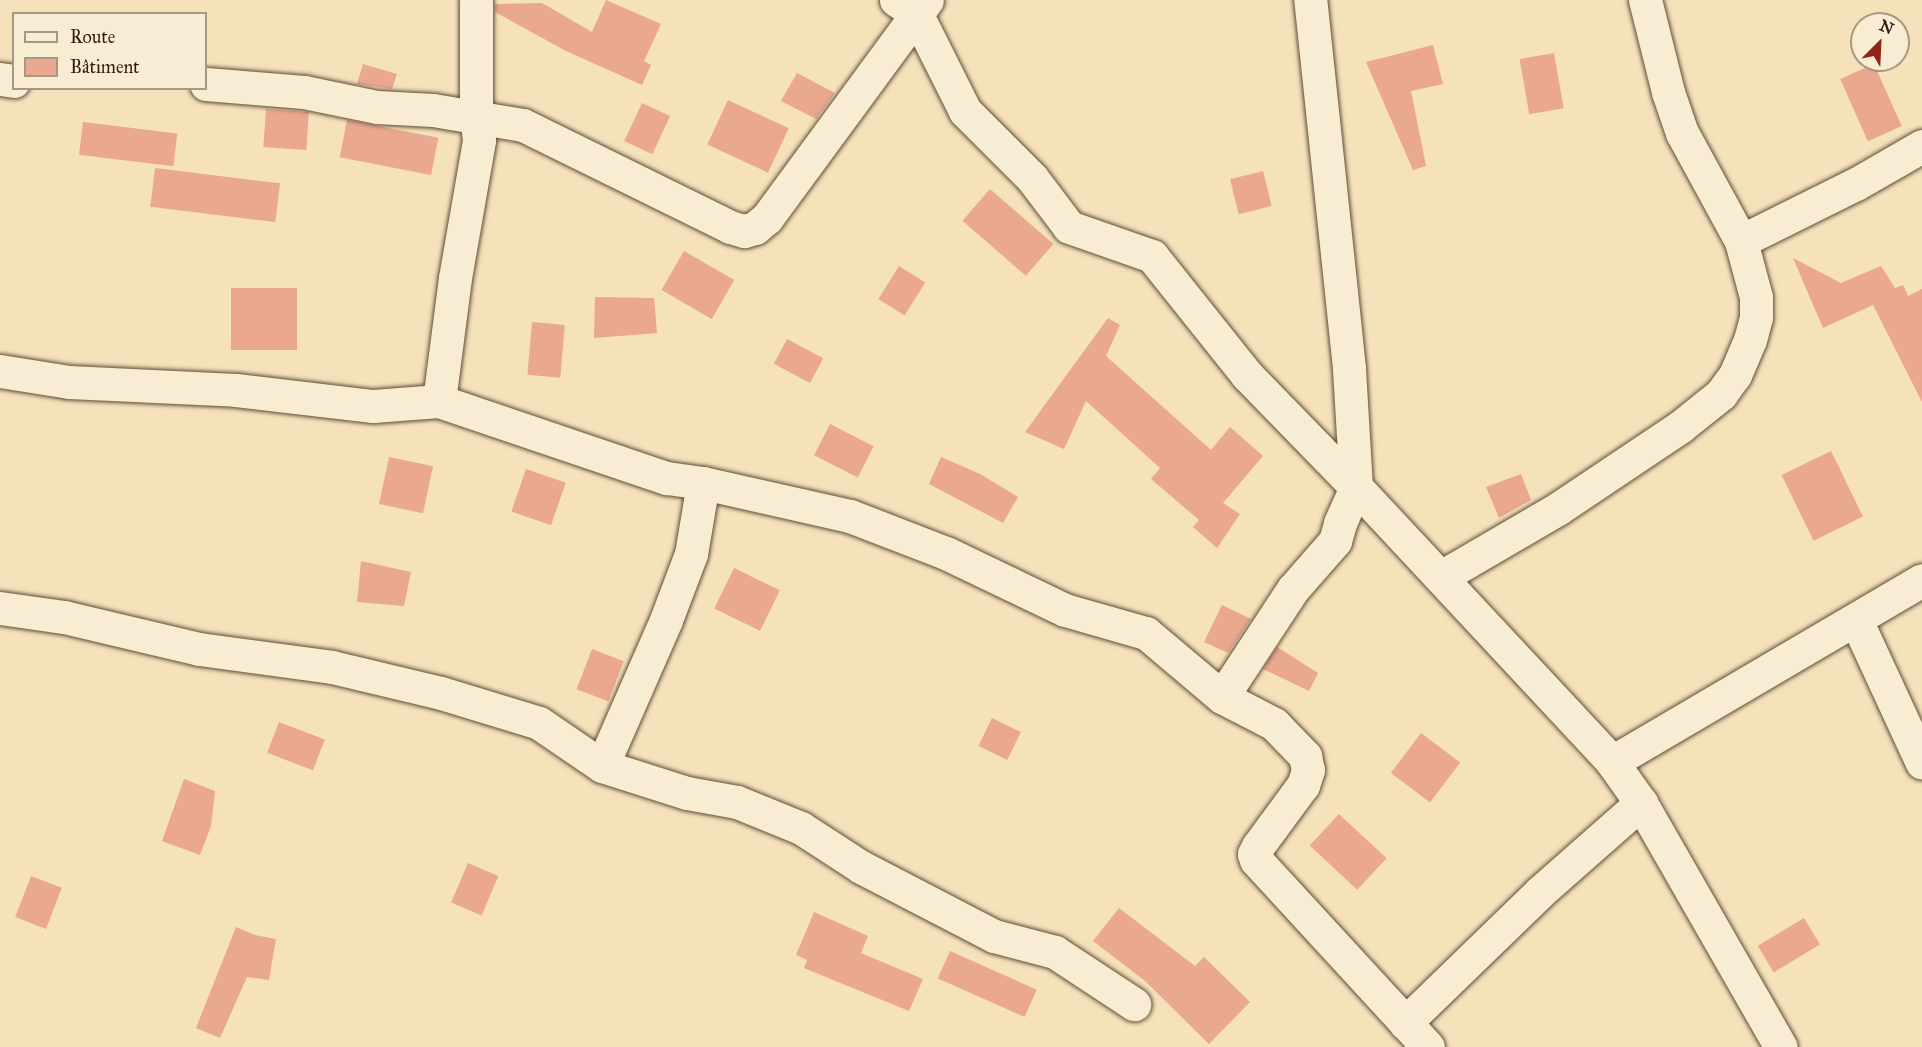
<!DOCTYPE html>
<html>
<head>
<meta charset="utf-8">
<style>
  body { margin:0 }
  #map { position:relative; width:1922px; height:1047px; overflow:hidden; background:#f5e2ba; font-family:"IM FELL Great Primer",serif }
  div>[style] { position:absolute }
  .building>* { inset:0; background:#e9a88f; transform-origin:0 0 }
  .roads { filter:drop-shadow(0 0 2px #604c3a) drop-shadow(0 0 2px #604c3a) }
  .minor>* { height:33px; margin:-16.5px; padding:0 16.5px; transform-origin:16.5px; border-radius:16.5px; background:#f8ecd2 }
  span { translate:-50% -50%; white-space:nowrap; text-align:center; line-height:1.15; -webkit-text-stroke:4.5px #f8ecd2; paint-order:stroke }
  .legend { position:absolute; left:12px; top:12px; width:195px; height:78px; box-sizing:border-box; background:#f8ecd2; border:2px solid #a79884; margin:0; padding:8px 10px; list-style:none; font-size:18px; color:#2e1a0f }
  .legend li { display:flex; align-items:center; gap:12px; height:30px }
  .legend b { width:30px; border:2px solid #a79884 }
  .north { position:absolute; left:1850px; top:12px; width:60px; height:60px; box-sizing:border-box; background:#f8ecd2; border:2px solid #a79884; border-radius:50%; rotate:24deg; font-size:16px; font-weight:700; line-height:24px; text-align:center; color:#2e1a0f }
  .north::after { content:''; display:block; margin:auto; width:21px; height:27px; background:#8f2418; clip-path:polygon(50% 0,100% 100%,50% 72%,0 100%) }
</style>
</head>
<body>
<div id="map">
  <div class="building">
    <div style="clip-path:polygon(606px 0,661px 24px,644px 61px,651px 65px,642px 85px,566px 51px,495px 12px,495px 4px,542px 3px,592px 32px)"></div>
    <div style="clip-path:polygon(1433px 45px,1443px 84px,1411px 91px,1426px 166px,1413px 170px,1366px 62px)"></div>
    <div style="left:1554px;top:53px;width:56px;height:35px;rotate:80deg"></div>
    <div style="clip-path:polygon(363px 64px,397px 74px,392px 89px,357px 84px)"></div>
    <div style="left:1874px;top:64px;width:68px;height:37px;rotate:66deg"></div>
    <div style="clip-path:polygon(797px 73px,835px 93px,816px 119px,781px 101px)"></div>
    <div style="left:728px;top:100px;width:67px;height:49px;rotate:25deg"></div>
    <div style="left:642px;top:103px;width:31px;height:42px;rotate:25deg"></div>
    <div style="left:266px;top:109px;width:43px;height:38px;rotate:4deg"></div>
    <div style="left:347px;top:120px;width:93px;height:38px;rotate:11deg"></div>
    <div style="left:83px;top:122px;width:95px;height:33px;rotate:7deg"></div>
    <div style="left:155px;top:168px;width:126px;height:39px;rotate:7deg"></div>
    <div style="left:1263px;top:171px;width:36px;height:34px;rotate:76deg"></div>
    <div style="left:990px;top:189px;width:84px;height:42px;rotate:41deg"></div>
    <div style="left:684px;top:251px;width:58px;height:45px;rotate:30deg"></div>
    <div style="clip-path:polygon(1793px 258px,1841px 283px,1881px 266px,1895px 288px,1903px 285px,1908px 296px,1922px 289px,1922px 402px,1873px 305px,1823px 328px)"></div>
    <div style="left:899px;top:266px;width:31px;height:39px;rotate:32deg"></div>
    <div style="left:231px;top:288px;width:66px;height:62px"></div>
    <div style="clip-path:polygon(595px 297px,654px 298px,657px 333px,594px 338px)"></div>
    <div style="clip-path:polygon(1108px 318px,1120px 325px,1106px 356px,1211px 450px,1230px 427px,1263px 456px,1223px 503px,1240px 514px,1217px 548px,1193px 527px,1199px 520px,1151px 479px,1160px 468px,1086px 401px,1064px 449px,1025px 432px)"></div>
    <div style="left:532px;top:322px;width:33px;height:53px;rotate:5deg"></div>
    <div style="left:787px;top:339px;width:41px;height:28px;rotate:28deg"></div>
    <div style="left:830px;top:424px;width:49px;height:35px;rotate:27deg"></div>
    <div style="left:1831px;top:451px;width:73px;height:55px;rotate:64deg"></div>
    <div style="left:389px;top:457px;width:45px;height:48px;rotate:12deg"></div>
    <div style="clip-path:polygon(941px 457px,980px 474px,1018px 497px,1003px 523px,929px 484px)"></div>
    <div style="left:526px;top:469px;width:42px;height:45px;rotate:19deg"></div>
    <div style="clip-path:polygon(1521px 474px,1531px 500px,1499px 518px,1486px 487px)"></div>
    <div style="clip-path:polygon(361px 561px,411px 572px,404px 606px,357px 602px)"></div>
    <div style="left:734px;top:568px;width:51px;height:45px;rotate:26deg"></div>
    <div style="clip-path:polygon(1222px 605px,1251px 619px,1228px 653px,1204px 642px)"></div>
    <div style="clip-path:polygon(1277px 647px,1318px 673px,1309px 691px,1263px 669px)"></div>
    <div style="left:592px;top:649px;width:34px;height:43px;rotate:21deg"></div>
    <div style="left:992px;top:718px;width:32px;height:31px;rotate:26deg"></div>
    <div style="left:279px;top:722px;width:49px;height:33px;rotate:21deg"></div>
    <div style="left:1421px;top:733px;width:49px;height:50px;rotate:37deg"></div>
    <div style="clip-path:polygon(184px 779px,215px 791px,211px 826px,200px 855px,162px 841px)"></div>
    <div style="left:1339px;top:814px;width:65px;height:43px;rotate:43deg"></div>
    <div style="left:468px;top:863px;width:33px;height:43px;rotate:23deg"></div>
    <div style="left:31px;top:876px;width:33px;height:44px;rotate:21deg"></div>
    <div style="clip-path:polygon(1119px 908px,1195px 966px,1204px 957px,1250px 1002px,1209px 1044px,1145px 981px,1093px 941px)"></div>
    <div style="clip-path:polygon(814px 912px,868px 936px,861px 953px,923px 979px,909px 1011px,804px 968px,807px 960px,796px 955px)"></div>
    <div style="left:1804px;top:918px;width:31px;height:54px;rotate:59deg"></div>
    <div style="clip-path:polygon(236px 927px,255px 935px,276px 939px,269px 980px,247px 977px,220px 1038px,196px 1028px)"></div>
    <div style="left:950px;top:951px;width:95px;height:30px;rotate:24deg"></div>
  </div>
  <div class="roads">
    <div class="minor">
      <div style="left:896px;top:0;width:24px;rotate:33deg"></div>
      <div style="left:916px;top:13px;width:110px;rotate:63.4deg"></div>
      <div style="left:965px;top:111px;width:95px;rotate:45deg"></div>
      <div style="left:1032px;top:178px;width:61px;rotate:52.9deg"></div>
      <div style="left:1069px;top:227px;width:88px;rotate:19.3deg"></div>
      <div style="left:1152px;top:256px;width:152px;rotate:51.4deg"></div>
      <div style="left:1247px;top:375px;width:156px;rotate:45.8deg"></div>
      <div style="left:1356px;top:487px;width:376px;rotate:47deg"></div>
      <div style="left:1612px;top:762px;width:50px;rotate:54.7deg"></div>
      <div style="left:1641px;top:803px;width:281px;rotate:60.2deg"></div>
      <div style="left:0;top:79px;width:14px;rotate:8deg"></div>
      <div style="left:206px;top:84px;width:98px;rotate:4.7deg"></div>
      <div style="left:304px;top:92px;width:75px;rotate:11.6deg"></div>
      <div style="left:377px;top:107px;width:56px;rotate:3.1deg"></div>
      <div style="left:433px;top:110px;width:91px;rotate:9.5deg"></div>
      <div style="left:523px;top:125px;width:231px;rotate:26.2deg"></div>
      <div style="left:730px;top:227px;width:15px;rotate:16deg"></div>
      <div style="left:744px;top:231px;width:11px;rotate:-15deg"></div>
      <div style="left:755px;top:228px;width:16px;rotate:-40deg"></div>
      <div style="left:767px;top:218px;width:270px;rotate:-53.7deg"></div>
      <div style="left:1741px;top:241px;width:128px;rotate:-26.4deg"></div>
      <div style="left:1856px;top:184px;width:76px;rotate:-29.9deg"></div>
      <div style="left:0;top:371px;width:70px;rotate:9.1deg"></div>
      <div style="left:69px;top:382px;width:167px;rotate:2.7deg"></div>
      <div style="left:236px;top:390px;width:138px;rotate:6.7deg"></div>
      <div style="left:373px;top:406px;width:66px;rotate:-4.3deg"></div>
      <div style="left:439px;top:401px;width:241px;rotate:18.7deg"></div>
      <div style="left:667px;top:478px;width:36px;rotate:8deg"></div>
      <div style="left:703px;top:483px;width:151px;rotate:12.7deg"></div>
      <div style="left:850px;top:516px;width:103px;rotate:21.1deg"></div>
      <div style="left:946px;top:553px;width:132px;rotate:25.6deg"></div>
      <div style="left:1065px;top:610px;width:84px;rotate:15.9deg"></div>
      <div style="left:1146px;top:633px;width:99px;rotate:40.1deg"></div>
      <div style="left:1222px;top:697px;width:59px;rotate:27.4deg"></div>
      <div style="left:1274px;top:724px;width:45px;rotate:45.9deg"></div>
      <div style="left:1305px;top:756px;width:14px;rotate:78deg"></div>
      <div style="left:1308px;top:770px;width:16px;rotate:108deg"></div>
      <div style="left:1303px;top:785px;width:76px;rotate:126.4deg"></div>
      <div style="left:1258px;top:846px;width:9px;rotate:117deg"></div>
      <div style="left:1254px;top:854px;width:6px;rotate:72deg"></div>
      <div style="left:1256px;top:860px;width:254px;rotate:47.4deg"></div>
      <div style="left:439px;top:401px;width:124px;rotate:-82.6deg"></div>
      <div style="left:455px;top:278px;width:140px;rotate:-80.1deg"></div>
      <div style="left:479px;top:140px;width:23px;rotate:-97deg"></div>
      <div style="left:476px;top:117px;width:117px;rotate:-90deg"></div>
      <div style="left:1441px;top:577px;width:137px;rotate:-30.3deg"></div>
      <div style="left:1559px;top:508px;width:146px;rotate:-33.8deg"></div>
      <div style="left:1680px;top:427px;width:53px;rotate:-38.8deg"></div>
      <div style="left:1721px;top:394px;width:24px;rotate:-54deg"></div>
      <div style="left:1735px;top:375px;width:38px;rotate:-67deg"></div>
      <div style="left:1750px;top:340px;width:24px;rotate:-75deg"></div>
      <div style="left:1756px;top:317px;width:20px;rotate:-90deg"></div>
      <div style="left:1756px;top:297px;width:58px;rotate:-105deg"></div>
      <div style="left:1741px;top:241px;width:123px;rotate:-118.6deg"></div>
      <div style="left:1682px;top:133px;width:43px;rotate:-108.9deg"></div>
      <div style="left:1668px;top:92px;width:95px;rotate:-104deg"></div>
      <div style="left:0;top:608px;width:65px;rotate:8deg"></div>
      <div style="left:64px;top:617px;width:139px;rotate:13.3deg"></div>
      <div style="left:199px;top:649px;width:134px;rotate:7.7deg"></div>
      <div style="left:332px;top:667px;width:112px;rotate:13.4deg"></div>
      <div style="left:441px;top:693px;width:102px;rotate:17deg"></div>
      <div style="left:539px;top:723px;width:76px;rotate:34.3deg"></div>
      <div style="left:602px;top:766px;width:89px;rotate:17.6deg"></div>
      <div style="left:687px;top:793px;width:51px;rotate:10.2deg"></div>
      <div style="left:737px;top:802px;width:69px;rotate:22.1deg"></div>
      <div style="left:801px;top:828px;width:72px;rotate:33deg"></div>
      <div style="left:861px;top:867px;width:150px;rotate:27.4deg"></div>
      <div style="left:994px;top:936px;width:63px;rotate:14.7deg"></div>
      <div style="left:1055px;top:952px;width:95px;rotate:33.4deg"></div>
      <div style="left:1856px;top:620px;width:157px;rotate:65.2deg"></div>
      <div style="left:1222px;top:697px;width:129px;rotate:-56.7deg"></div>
      <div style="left:1293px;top:589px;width:64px;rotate:-48.8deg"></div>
      <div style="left:1335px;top:541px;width:19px;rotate:-74deg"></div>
      <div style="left:1340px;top:523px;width:39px;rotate:-66deg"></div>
      <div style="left:1356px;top:487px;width:119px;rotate:-93.4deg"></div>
      <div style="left:1349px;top:368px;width:370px;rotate:-96deg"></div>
      <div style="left:1612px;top:762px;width:359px;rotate:-30.4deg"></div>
      <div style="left:602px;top:766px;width:159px;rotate:-66.3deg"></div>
      <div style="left:666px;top:620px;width:71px;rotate:-69.3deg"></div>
      <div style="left:691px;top:554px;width:72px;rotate:-80.4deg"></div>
      <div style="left:1405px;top:1023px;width:188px;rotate:-44.1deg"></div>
      <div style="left:1540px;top:892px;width:135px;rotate:-41.4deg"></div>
    </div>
  </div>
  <ul class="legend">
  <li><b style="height:8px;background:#f8ecd2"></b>Route</li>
  <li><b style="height:16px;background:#e9a88f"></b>Bâtiment</li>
  </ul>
  <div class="north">N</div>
</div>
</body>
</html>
